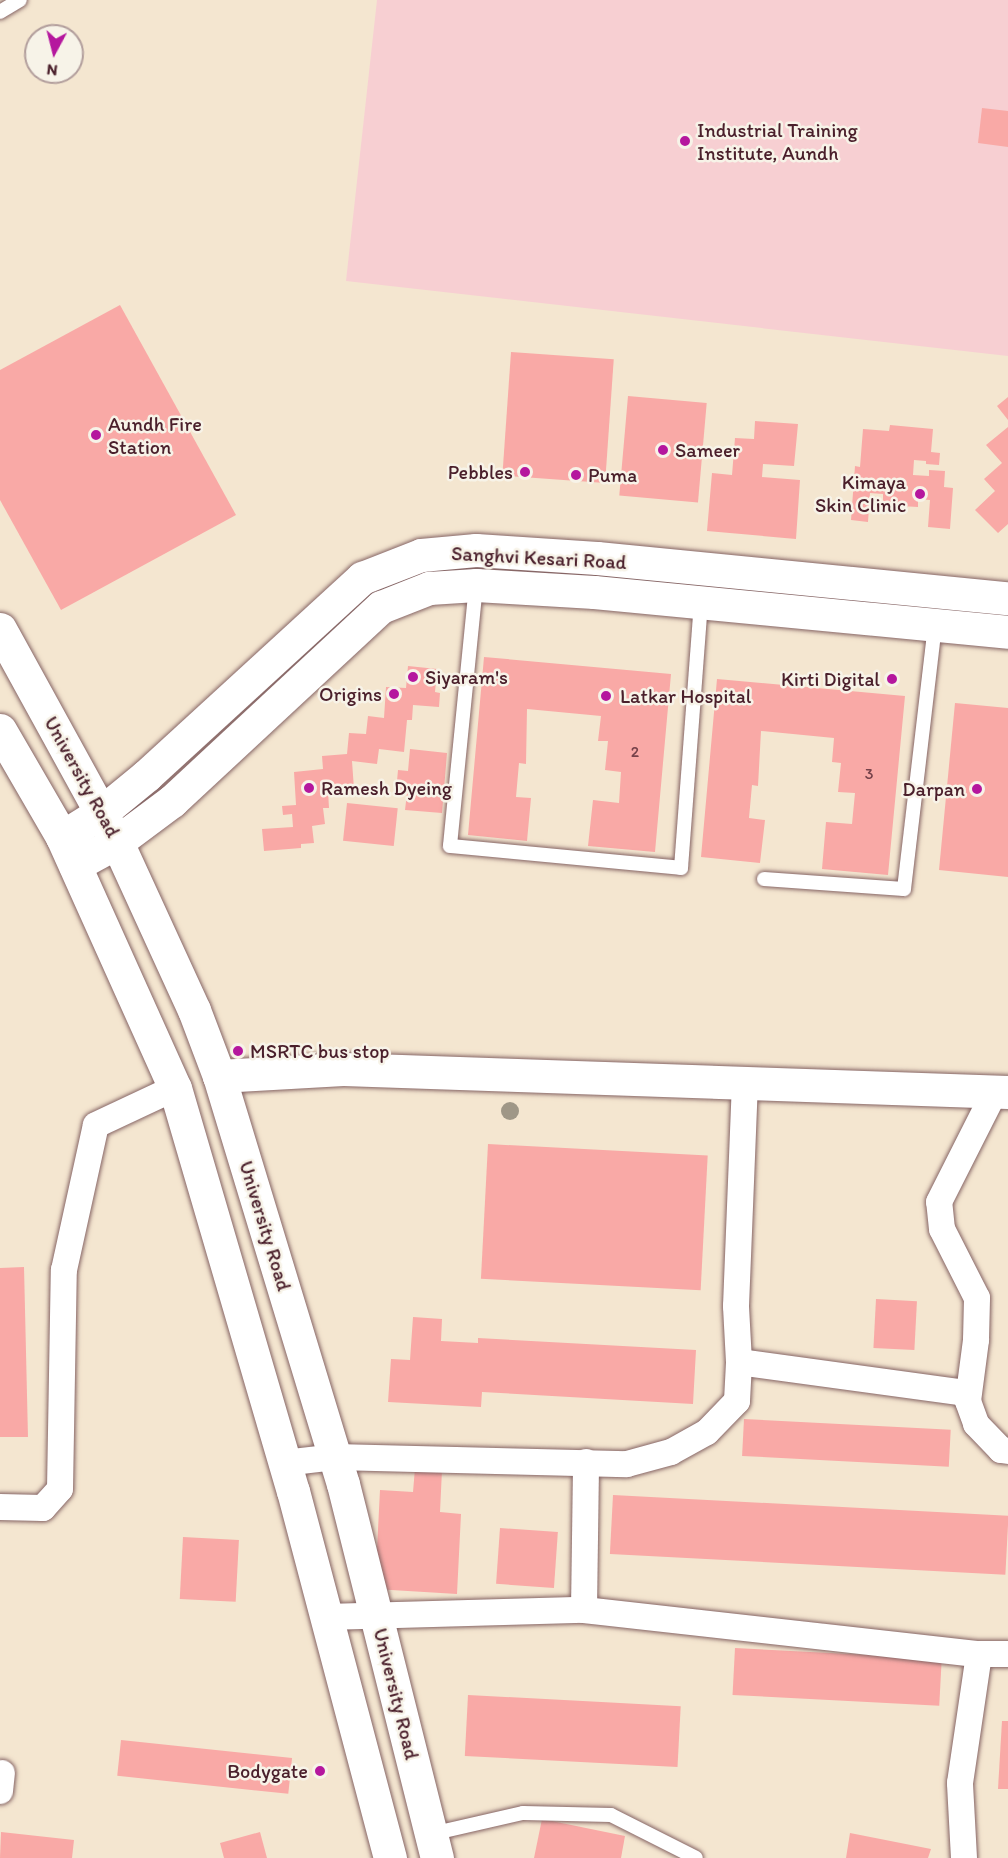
<!DOCTYPE html>
<html>
<head>
<meta charset="utf-8">
<style>
  body { margin:0 }
  #map { position:relative; width:1008px; height:1858px; overflow:hidden; background:#f4e6d0; font-family:Itim,sans-serif }
  div>[style] { position:absolute }
  .built>* { inset:0; background:#f7cfd2 }
  .building>* { inset:0; background:#f9a9a6; transform-origin:0 0 }
  .roads { filter:drop-shadow(0 0 2px #866565) drop-shadow(0 0 2px #866565) }
  .lane>* { height:14px; margin:-7px; padding:0 7px; transform-origin:7px; border-radius:7px; background:#fff }
  .street>* { height:26px; margin:-13px; padding:0 13px; transform-origin:13px; border-radius:13px; background:#fff }
  .secondary>* { height:33px; margin:-16.5px; padding:0 16.5px; transform-origin:16.5px; border-radius:16.5px; background:#fff }
  .primary>* { height:33px; margin:-16.5px; padding:0 16.5px; transform-origin:16.5px; border-radius:16.5px; background:#fff }
  .trees>* { width:18px; height:18px; margin:-9px; border-radius:50%; background:#9f9787 }
  .dots>* { width:16px; height:16px; translate:-50% -50%; box-sizing:border-box; border:3px solid #f7f3e8; border-radius:50% }
  span { translate:-50% -50%; white-space:nowrap; text-align:center; line-height:1.15; -webkit-text-stroke:5px #f7f3e8; paint-order:stroke }
  .number-label { font-size:16px; color:#76424a }
  .number-label span { -webkit-text-stroke-width:0 }
  .poi-label { font-size:20px; color:#4a1f2b }
  .left { translate:0 -50%; text-align:left }
  .right { translate:-100% -50%; text-align:right }
  .street-label { font-size:20px; color:#4a1f2b }
  .north { position:absolute; left:24px; top:24px; width:60px; height:60px; box-sizing:border-box; background:#f7f3e8; border:2px solid #b29e9c; border-radius:50%; rotate:187deg; font-size:16px; font-weight:700; line-height:24px; text-align:center; color:#4a1f2b }
  .north::after { content:''; display:block; margin:auto; width:21px; height:27px; background:#b5179e; clip-path:polygon(50% 0,100% 100%,50% 72%,0 100%) }
</style>
</head>
<body>
<div id="map">
  <div class="built">
    <div style="clip-path:polygon(377px 0,1008px 0,1008px 356px,346px 281px)"></div>
  </div>
  <div class="building">
    <div style="clip-path:polygon(982px 108px,1008px 111px,1008px 147px,978px 143px)"></div>
    <div style="clip-path:polygon(120px 305px,236px 515px,61px 610px,0 500px,0 370px)"></div>
    <div style="left:511px;top:352px;width:103px;height:124px;rotate:4deg"></div>
    <div style="left:628px;top:396px;width:79px;height:100px;rotate:5deg"></div>
    <div style="clip-path:polygon(1008px 397px,1008px 420px,997px 406px)"></div>
    <div style="clip-path:polygon(755px 421px,798px 424px,794px 466px,763px 464px,762px 477px,800px 480px,796px 539px,707px 531px,712px 473px,732px 475px,735px 438px,754px 439px)"></div>
    <div style="clip-path:polygon(890px 425px,933px 429px,931px 452px,940px 453px,939px 465px,926px 464px,926px 461px,914px 460px,913px 475px,929px 476px,929px 470px,945px 471px,944px 487px,953px 488px,950px 529px,928px 527px,930px 500px,918px 499px,918px 507px,883px 505px,883px 494px,870px 493px,868px 522px,851px 520px,855px 466px,860px 467px,863px 429px,889px 431px)"></div>
    <div style="clip-path:polygon(1008px 427px,1008px 524px,998px 533px,975px 510px,995px 491px,984px 479px,1002px 463px,986px 445px)"></div>
    <div style="clip-path:polygon(484px 657px,671px 674px,655px 852px,588px 846px,593px 800px,619px 803px,621px 772px,605px 770px,608px 741px,598px 741px,601px 716px,527px 709px,526px 764px,519px 763px,516px 797px,531px 798px,527px 841px,468px 835px)"></div>
    <div style="clip-path:polygon(408px 666px,437px 669px,435px 692px,440px 693px,439px 707px,413px 705px,412px 720px,407px 720px,404px 752px,379px 749px,377px 764px,352px 761px,354px 789px,328px 791px,329px 808px,323px 808px,325px 824px,312px 826px,314px 843px,301px 844px,301px 848px,264px 851px,262px 829px,293px 827px,292px 814px,283px 815px,282px 806px,296px 805px,294px 772px,323px 769px,322px 756px,347px 754px,349px 733px,366px 734px,368px 716px,384px 718px,386px 687px,406px 688px)"></div>
    <div style="clip-path:polygon(717px 679px,905px 696px,888px 875px,822px 869px,826px 822px,852px 824px,855px 793px,838px 792px,841px 763px,832px 762px,834px 738px,761px 731px,758px 786px,752px 785px,749px 818px,765px 820px,760px 863px,701px 857px)"></div>
    <div style="clip-path:polygon(955px 703px,1008px 708px,1008px 877px,939px 870px)"></div>
    <div style="clip-path:polygon(410px 749px,447px 753px,442px 813px,405px 810px,407px 793px,396px 792px,398px 770px,408px 771px)"></div>
    <div style="left:347px;top:803px;width:51px;height:38px;rotate:6deg"></div>
    <div style="left:488px;top:1144px;width:220px;height:135px;rotate:3deg"></div>
    <div style="clip-path:polygon(24px 1267px,28px 1437px,0 1437px,0 1268px)"></div>
    <div style="left:876px;top:1299px;width:41px;height:49px;rotate:3deg"></div>
    <div style="clip-path:polygon(413px 1317px,442px 1319px,441px 1341px,478px 1343px,478px 1338px,696px 1350px,693px 1404px,482px 1392px,481px 1407px,388px 1402px,391px 1359px,410px 1360px)"></div>
    <div style="left:744px;top:1419px;width:207px;height:37px;rotate:3deg"></div>
    <div style="clip-path:polygon(415px 1468px,442px 1470px,440px 1512px,461px 1514px,457px 1594px,375px 1589px,380px 1490px,413px 1492px)"></div>
    <div style="left:613px;top:1495px;width:396px;height:59px;rotate:3deg"></div>
    <div style="left:500px;top:1528px;width:58px;height:56px;rotate:4deg"></div>
    <div style="left:183px;top:1537px;width:56px;height:62px;rotate:3deg"></div>
    <div style="left:735px;top:1648px;width:207px;height:47px;rotate:3deg"></div>
    <div style="left:468px;top:1695px;width:213px;height:61px;rotate:3deg"></div>
    <div style="clip-path:polygon(1002px 1721px,1008px 1721px,1008px 1789px,998px 1789px)"></div>
    <div style="left:121px;top:1740px;width:172px;height:36px;rotate:6deg"></div>
    <div style="clip-path:polygon(542px 1819px,625px 1836px,621px 1858px,534px 1858px)"></div>
    <div style="clip-path:polygon(1px 1832px,74px 1840px,72px 1858px,0 1858px)"></div>
    <div style="clip-path:polygon(260px 1832px,267px 1858px,224px 1858px,220px 1843px)"></div>
    <div style="clip-path:polygon(850px 1833px,931px 1849px,928px 1858px,846px 1858px)"></div>
  </div>
  <div class="roads">
    <div class="lane">
      <div style="left:0;top:12px;width:23px;rotate:-31deg"></div>
      <div style="left:476px;top:585px;width:262px;rotate:95.7deg"></div>
      <div style="left:450px;top:846px;width:232px;rotate:5.4deg"></div>
      <div style="left:681px;top:868px;width:267px;rotate:-85.7deg"></div>
      <div style="left:764px;top:879px;width:140px;rotate:4.1deg"></div>
      <div style="left:904px;top:889px;width:266px;rotate:-83.3deg"></div>
      <div style="left:431px;top:1834px;width:94px;rotate:-12.9deg"></div>
      <div style="left:523px;top:1813px;width:88px;rotate:1.3deg"></div>
      <div style="left:611px;top:1815px;width:95px;rotate:26.8deg"></div>
    </div>
    <div class="street">
      <div style="left:739px;top:1362px;width:228px;rotate:7.8deg"></div>
      <div style="left:965px;top:1393px;width:33px;rotate:70deg"></div>
      <div style="left:976px;top:1424px;width:36px;rotate:46deg"></div>
      <div style="left:1001px;top:1450px;width:7px;rotate:8deg"></div>
      <div style="left:968px;top:1401px;width:62px;rotate:-82.5deg"></div>
      <div style="left:976px;top:1340px;width:42px;rotate:-88.6deg"></div>
      <div style="left:977px;top:1298px;width:77px;rotate:-116.9deg"></div>
      <div style="left:942px;top:1229px;width:27px;rotate:-96deg"></div>
      <div style="left:939px;top:1202px;width:124px;rotate:-63.2deg"></div>
      <div style="left:284px;top:1463px;width:51px;rotate:-6.7deg"></div>
      <div style="left:335px;top:1457px;width:292px;rotate:1.4deg"></div>
      <div style="left:627px;top:1464px;width:46px;rotate:-15.3deg"></div>
      <div style="left:671px;top:1452px;width:41px;rotate:-29.1deg"></div>
      <div style="left:707px;top:1432px;width:43px;rotate:-45.9deg"></div>
      <div style="left:737px;top:1401px;width:39px;rotate:-87deg"></div>
      <div style="left:739px;top:1362px;width:56px;rotate:-93.1deg"></div>
      <div style="left:736px;top:1306px;width:223px;rotate:-87.7deg"></div>
      <div style="left:0;top:1507px;width:43px;rotate:1.3deg"></div>
      <div style="left:43px;top:1508px;width:25px;rotate:-48deg"></div>
      <div style="left:60px;top:1489px;width:219px;rotate:-89deg"></div>
      <div style="left:64px;top:1270px;width:148px;rotate:-77.6deg"></div>
      <div style="left:96px;top:1125px;width:87px;rotate:-25.1deg"></div>
      <div style="left:584px;top:1610px;width:397px;rotate:6.4deg"></div>
      <div style="left:979px;top:1654px;width:29px"></div>
      <div style="left:326px;top:1617px;width:258px;rotate:-1.6deg"></div>
      <div style="left:584px;top:1610px;width:148px;rotate:-89.2deg"></div>
      <div style="left:0;top:1791px;width:18px;rotate:-84deg"></div>
      <div style="left:964px;top:1858px;width:75px;rotate:-93.1deg"></div>
      <div style="left:960px;top:1783px;width:130px;rotate:-81.6deg"></div>
    </div>
    <div class="secondary">
      <div style="left:62px;top:837px;width:47px;rotate:-32deg"></div>
      <div style="left:102px;top:812px;width:58px;rotate:-39.4deg"></div>
      <div style="left:147px;top:775px;width:292px;rotate:-42.5deg"></div>
      <div style="left:362px;top:578px;width:63px;rotate:-21.3deg"></div>
      <div style="left:421px;top:555px;width:55px;rotate:-5.2deg"></div>
      <div style="left:476px;top:550px;width:121px;rotate:3.8deg"></div>
      <div style="left:597px;top:558px;width:413px;rotate:5.6deg"></div>
      <div style="left:75px;top:865px;width:48px;rotate:-28.7deg"></div>
      <div style="left:117px;top:842px;width:69px;rotate:-36.7deg"></div>
      <div style="left:172px;top:801px;width:285px;rotate:-42.9deg"></div>
      <div style="left:381px;top:607px;width:52px;rotate:-21.6deg"></div>
      <div style="left:429px;top:588px;width:47px;rotate:-3.7deg"></div>
      <div style="left:476px;top:585px;width:118px;rotate:3.4deg"></div>
      <div style="left:594px;top:592px;width:416px;rotate:5.5deg"></div>
      <div style="left:219px;top:1076px;width:124px;rotate:-3.2deg"></div>
      <div style="left:343px;top:1069px;width:665px;rotate:1.98deg"></div>
    </div>
    <div class="primary">
      <div style="left:0;top:629px;width:243px;rotate:61.2deg"></div>
      <div style="left:117px;top:842px;width:185px;rotate:65.4deg"></div>
      <div style="left:194px;top:1010px;width:71px;rotate:69.3deg"></div>
      <div style="left:219px;top:1076px;width:426px;rotate:73.1deg"></div>
      <div style="left:343px;top:1484px;width:386px;rotate:75.9deg"></div>
      <div style="left:0;top:730px;width:124px;rotate:59.9deg"></div>
      <div style="left:62px;top:837px;width:275px;rotate:65.8deg"></div>
      <div style="left:175px;top:1088px;width:420px;rotate:73.7deg"></div>
      <div style="left:293px;top:1491px;width:380px;rotate:75.2deg"></div>
    </div>
  </div>
  <div class="trees">
    <div style="left:510px;top:1111px"></div>
  </div>
  <div class="dots">
    <div style="left:685px;top:141px;background:#b5179e"></div>
    <div style="left:96px;top:435px;background:#b5179e"></div>
    <div style="left:663px;top:450px;background:#b5179e"></div>
    <div style="left:525px;top:472px;background:#b5179e"></div>
    <div style="left:576px;top:475px;background:#b5179e"></div>
    <div style="left:920px;top:494px;background:#b5179e"></div>
    <div style="left:413px;top:677px;background:#b5179e"></div>
    <div style="left:892px;top:679px;background:#b5179e"></div>
    <div style="left:394px;top:694px;background:#b5179e"></div>
    <div style="left:606px;top:696px;background:#b5179e"></div>
    <div style="left:309px;top:788px;background:#b5179e"></div>
    <div style="left:977px;top:789px;background:#b5179e"></div>
    <div style="left:238px;top:1051px;background:#b5179e"></div>
    <div style="left:320px;top:1771px;background:#b5179e"></div>
  </div>
  <div class="number-label">
    <span style="left:635px;top:752px">2</span>
    <span style="left:869px;top:774px">3</span>
  </div>
  <div class="poi-label">
    <span class="left" style="left:697px;top:142px">Industrial Training<br>Institute, Aundh</span>
    <span class="left" style="left:108px;top:436px">Aundh Fire<br>Station</span>
    <span class="left" style="left:675px;top:450px">Sameer</span>
    <span class="right" style="left:513px;top:472px">Pebbles</span>
    <span class="left" style="left:588px;top:475px">Puma</span>
    <span class="right" style="left:906px;top:494px">Kimaya<br>Skin Clinic</span>
    <span class="left" style="left:425px;top:677px">Siyaram's</span>
    <span class="right" style="left:880px;top:679px">Kirti Digital</span>
    <span class="right" style="left:382px;top:694px">Origins</span>
    <span class="left" style="left:620px;top:696px">Latkar Hospital</span>
    <span class="left" style="left:321px;top:788px">Ramesh Dyeing</span>
    <span class="right" style="left:965px;top:789px">Darpan</span>
    <span class="left" style="left:250px;top:1051px">MSRTC bus stop</span>
    <span class="right" style="left:308px;top:1771px">Bodygate</span>
  </div>
  <div class="street-label">
    <span style="left:539px;top:558px;rotate:3deg">Sanghvi Kesari Road</span>
    <span style="left:82px;top:777px;rotate:61deg">University Road</span>
    <span style="left:265px;top:1226px;rotate:73deg">University Road</span>
    <span style="left:396px;top:1694px;rotate:76deg">University Road</span>
  </div>
  <div class="north">N</div>
</div>
</body>
</html>
